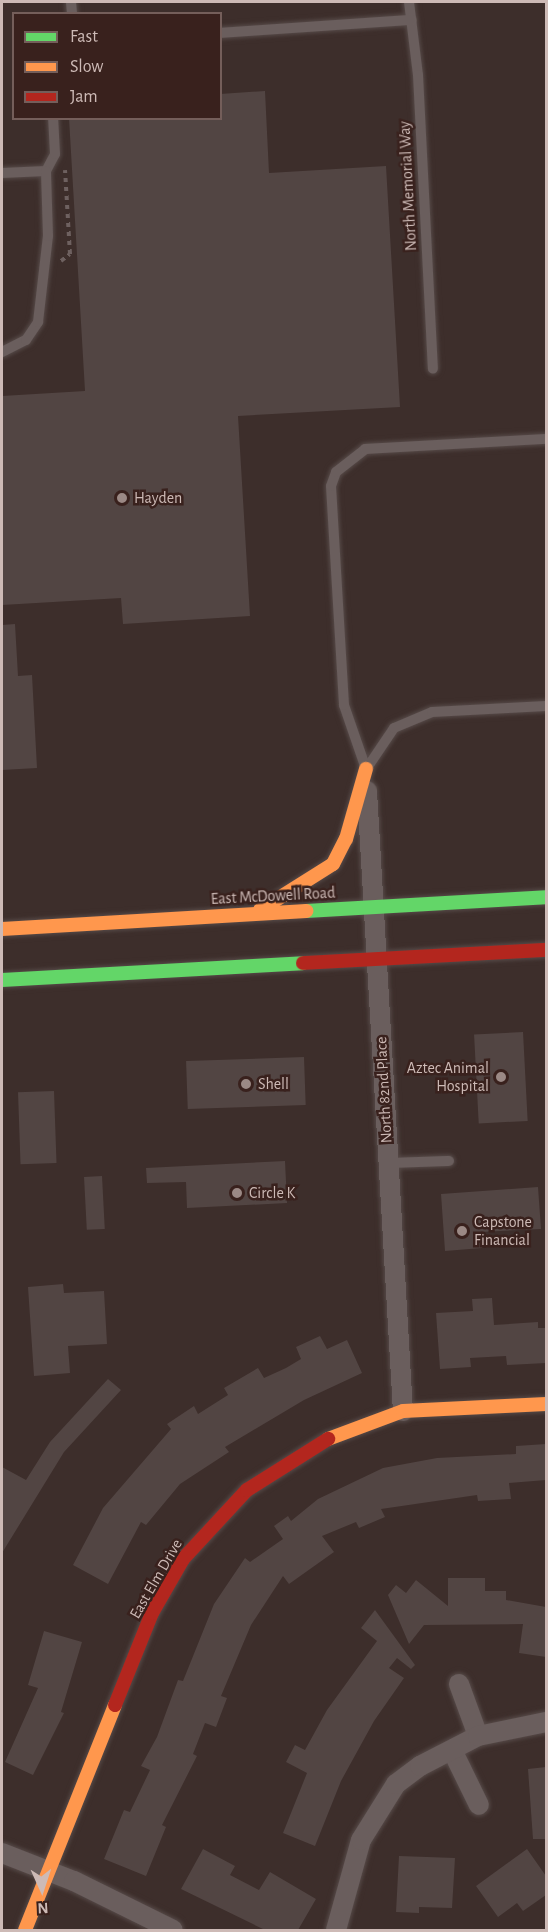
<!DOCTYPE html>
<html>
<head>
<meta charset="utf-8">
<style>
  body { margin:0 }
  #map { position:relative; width:548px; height:1932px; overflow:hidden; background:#3d2e2b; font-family:"Alegreya Sans",sans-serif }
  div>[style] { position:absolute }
  .building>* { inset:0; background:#524543; transform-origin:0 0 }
  .path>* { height:4px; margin-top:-2px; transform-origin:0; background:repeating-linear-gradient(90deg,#6e6160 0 4.5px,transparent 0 9px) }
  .roads { filter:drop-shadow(0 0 2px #564a48) drop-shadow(0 0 2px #564a48) }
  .lane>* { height:10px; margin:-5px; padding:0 5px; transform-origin:5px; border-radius:5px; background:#6a5e5d }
  .street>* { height:20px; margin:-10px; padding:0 10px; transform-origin:10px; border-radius:10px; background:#6a5e5d }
  .fast>* { height:14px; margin:-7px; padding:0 7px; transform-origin:7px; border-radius:7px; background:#63d668 }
  .slow>* { height:14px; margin:-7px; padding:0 7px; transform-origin:7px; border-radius:7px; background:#ff974d }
  .jam>* { height:14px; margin:-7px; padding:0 7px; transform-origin:7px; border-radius:7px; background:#b3261e }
  .dots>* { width:16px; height:16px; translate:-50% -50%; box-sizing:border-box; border:3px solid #39211d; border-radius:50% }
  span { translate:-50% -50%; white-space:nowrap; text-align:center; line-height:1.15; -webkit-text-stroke:5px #39211d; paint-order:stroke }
  .street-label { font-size:16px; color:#cdbab6 }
  .poi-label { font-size:16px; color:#cdbab6 }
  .left { translate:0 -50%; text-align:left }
  .right { translate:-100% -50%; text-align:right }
  .frame { position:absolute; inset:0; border:3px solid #cdbab6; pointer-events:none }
  .legend { position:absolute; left:12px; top:12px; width:210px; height:108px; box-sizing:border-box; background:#39211d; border:2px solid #745e5a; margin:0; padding:8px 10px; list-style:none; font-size:18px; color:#cdbab6 }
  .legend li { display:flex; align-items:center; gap:12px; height:30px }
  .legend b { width:30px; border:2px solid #745e5a }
  .north { position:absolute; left:12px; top:1860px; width:60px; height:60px; -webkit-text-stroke:4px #39211d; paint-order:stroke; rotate:177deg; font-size:16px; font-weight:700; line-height:24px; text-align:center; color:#cdbab6 }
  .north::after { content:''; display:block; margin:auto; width:21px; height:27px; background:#cdbab6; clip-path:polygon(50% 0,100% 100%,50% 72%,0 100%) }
</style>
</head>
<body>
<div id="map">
  <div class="building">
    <div style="clip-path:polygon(265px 91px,269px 173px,386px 166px,400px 407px,238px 416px,250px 616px,123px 624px,121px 598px,2px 605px,2px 396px,85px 391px,69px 118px,220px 118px,220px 94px)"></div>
    <div style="clip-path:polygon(15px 624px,18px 676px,32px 675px,37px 768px,2px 770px,2px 625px)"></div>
    <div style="left:523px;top:1032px;width:89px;height:49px;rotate:87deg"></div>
    <div style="left:304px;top:1057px;width:48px;height:118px;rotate:88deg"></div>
    <div style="left:54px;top:1091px;width:72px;height:36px;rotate:88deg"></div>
    <div style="clip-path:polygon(285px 1161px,287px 1203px,187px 1208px,186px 1182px,147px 1183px,146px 1168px)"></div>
    <div style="left:102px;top:1176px;width:53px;height:18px;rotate:87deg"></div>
    <div style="clip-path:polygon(538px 1187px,541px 1229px,480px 1232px,482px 1248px,445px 1251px,441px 1194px)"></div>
    <div style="clip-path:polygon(63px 1284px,64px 1293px,104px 1291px,107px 1344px,68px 1346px,70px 1373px,34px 1376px,28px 1287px)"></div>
    <div style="clip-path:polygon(492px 1298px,494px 1325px,538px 1322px,538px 1328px,546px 1328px,546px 1363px,507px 1365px,506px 1356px,470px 1358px,471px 1367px,440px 1369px,436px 1313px,473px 1311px,472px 1299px)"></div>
    <div style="clip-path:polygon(320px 1336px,327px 1349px,347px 1340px,362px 1373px,304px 1400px,225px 1447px,229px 1452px,180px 1484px,146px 1525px,141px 1522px,108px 1584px,73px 1565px,103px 1508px,171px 1429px,167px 1424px,194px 1406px,198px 1414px,228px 1395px,224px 1388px,258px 1368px,264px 1378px,286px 1368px,301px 1359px,296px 1347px)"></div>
    <div style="clip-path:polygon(108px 1379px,121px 1390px,64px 1452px,2px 1553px,2px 1467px,26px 1480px,50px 1442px)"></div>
    <div style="clip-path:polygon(546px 1444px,546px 1480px,509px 1483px,511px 1499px,478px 1501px,477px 1495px,381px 1509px,385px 1517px,359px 1528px,356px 1522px,322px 1536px,334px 1552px,289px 1584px,283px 1576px,251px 1625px,221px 1696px,227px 1698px,216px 1727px,205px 1723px,193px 1754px,197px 1756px,162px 1825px,166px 1827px,146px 1876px,104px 1859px,124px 1810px,130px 1812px,150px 1770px,141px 1766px,157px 1737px,178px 1680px,183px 1681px,214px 1604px,245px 1558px,250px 1562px,283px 1539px,274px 1526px,288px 1516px,291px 1521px,318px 1499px,383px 1468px,437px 1458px,516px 1454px,516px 1446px)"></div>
    <div style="clip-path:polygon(448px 1578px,485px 1578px,485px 1591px,506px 1591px,506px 1600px,546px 1607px,546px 1657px,519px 1653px,523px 1624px,424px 1625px,409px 1644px,388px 1595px,396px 1585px,406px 1593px,416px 1580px,448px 1606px)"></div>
    <div style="clip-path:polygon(375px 1610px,415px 1665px,411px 1669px,397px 1658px,389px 1668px,404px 1678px,374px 1721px,341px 1781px,315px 1846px,283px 1833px,307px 1773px,286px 1762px,295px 1745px,305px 1750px,327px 1710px,377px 1641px,361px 1628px)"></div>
    <div style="clip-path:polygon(44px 1631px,82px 1642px,61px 1712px,64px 1713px,33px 1775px,5px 1762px,38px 1688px,28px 1685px)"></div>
    <div style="clip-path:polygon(546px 1767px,546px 1839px,533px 1839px,528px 1769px)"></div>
    <div style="clip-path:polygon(203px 1849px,235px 1866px,230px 1875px,259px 1890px,270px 1872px,316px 1899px,298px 1930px,265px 1930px,181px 1889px)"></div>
    <div style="clip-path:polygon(527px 1849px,546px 1876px,546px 1895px,523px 1911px,517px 1903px,498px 1917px,476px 1886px)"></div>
    <div style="clip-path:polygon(399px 1856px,455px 1858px,452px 1908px,419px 1907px,419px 1913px,396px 1912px)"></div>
  </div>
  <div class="path">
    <div style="left:61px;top:261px;width:11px;rotate:-38deg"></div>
    <div style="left:70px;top:254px;width:84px;rotate:-93.4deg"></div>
  </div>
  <div class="roads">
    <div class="lane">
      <div style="left:71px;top:2px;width:12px;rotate:85deg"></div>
      <div style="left:409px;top:2px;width:74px;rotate:83deg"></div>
      <div style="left:418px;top:75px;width:294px;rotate:87.1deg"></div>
      <div style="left:220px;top:33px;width:192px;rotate:-3.9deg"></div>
      <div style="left:2px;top:173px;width:44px;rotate:-2.6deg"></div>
      <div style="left:46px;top:171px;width:19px;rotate:-62deg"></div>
      <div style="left:55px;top:154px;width:36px;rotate:-93deg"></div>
      <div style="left:2px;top:352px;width:27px;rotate:-27deg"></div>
      <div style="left:26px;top:340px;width:22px;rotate:-56deg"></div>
      <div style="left:38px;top:322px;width:87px;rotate:-83.4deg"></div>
      <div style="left:48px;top:236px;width:65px;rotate:-91.8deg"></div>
      <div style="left:365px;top:766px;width:65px;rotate:-109deg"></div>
      <div style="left:344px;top:705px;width:219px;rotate:-93.4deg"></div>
      <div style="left:331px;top:486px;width:15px;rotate:-70deg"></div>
      <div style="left:336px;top:472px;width:37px;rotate:-38deg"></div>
      <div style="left:365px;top:449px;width:181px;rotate:-3.2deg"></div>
      <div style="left:367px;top:768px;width:48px;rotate:-56deg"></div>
      <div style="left:394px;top:728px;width:41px;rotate:-22.8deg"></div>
      <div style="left:432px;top:712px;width:114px;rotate:-3deg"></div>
      <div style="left:388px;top:1163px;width:61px;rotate:-1.9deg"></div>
    </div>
    <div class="street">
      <div style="left:367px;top:791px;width:621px;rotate:86.68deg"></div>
      <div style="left:459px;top:1684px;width:55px;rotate:69.9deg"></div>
      <div style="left:452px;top:1750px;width:61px;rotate:63.9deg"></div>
      <div style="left:2px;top:1853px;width:77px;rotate:21.3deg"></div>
      <div style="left:74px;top:1881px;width:110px;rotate:26.3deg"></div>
      <div style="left:336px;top:1930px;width:93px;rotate:-74.5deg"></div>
      <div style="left:361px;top:1840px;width:66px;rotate:-58deg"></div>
      <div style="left:396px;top:1784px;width:30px;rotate:-37deg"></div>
      <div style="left:420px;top:1766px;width:65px;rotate:-27.3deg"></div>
      <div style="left:478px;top:1736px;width:69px;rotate:-11.6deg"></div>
    </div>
    <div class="fast">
      <div style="left:306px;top:911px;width:240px;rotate:-3.3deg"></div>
      <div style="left:2px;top:980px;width:301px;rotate:-3.2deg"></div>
    </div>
    <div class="slow">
      <div style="left:260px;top:910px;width:86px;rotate:-32.2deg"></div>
      <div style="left:333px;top:864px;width:28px;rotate:-63deg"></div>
      <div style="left:346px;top:839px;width:73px;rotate:-74.1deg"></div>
      <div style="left:2px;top:929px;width:305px;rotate:-3.4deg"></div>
      <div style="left:328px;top:1439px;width:80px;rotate:-20.5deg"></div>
      <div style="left:403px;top:1411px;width:143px;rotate:-2.8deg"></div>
      <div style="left:25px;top:1930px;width:242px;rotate:-68.2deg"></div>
    </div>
    <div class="jam">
      <div style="left:303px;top:963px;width:243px;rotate:-3.1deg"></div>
      <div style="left:115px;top:1705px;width:99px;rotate:-68.1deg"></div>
      <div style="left:152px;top:1613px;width:62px;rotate:-60.1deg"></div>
      <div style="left:183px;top:1559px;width:94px;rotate:-47.2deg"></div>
      <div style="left:247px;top:1490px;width:96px;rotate:-32.2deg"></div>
    </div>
  </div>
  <div class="dots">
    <div style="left:122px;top:498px;background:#9b8985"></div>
    <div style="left:501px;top:1077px;background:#9b8985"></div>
    <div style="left:246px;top:1084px;background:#9b8985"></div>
    <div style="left:237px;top:1193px;background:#9b8985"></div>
    <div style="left:462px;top:1231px;background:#9b8985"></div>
  </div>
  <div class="street-label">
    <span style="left:408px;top:186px;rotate:-93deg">North Memorial Way</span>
    <span style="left:273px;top:896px;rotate:-3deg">East McDowell Road</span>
    <span style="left:384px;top:1090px;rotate:-93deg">North 82nd Place</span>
    <span style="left:156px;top:1579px;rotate:-60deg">East Elm Drive</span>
  </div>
  <div class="poi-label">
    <span class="left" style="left:134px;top:498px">Hayden</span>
    <span class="right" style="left:489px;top:1077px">Aztec Animal<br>Hospital</span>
    <span class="left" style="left:258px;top:1084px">Shell</span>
    <span class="left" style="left:249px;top:1193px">Circle K</span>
    <span class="left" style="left:474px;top:1231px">Capstone<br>Financial</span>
  </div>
  <div class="frame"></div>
  <ul class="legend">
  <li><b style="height:8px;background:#63d668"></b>Fast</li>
  <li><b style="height:8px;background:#ff974d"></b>Slow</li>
  <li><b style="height:8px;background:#b3261e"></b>Jam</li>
  </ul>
  <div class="north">N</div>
</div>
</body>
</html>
